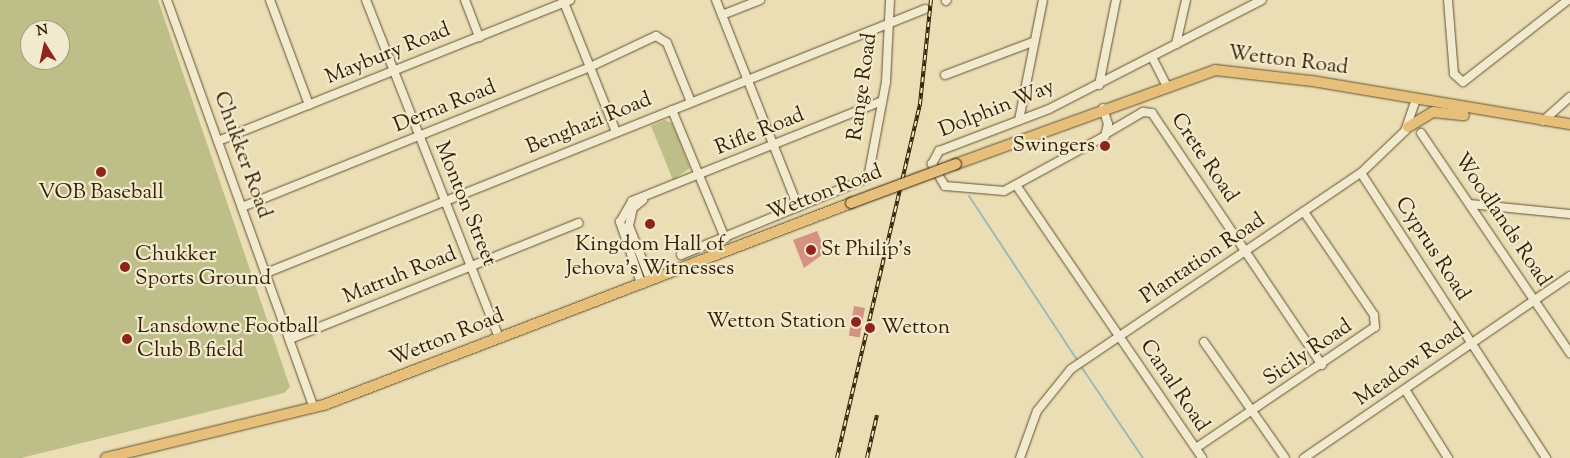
<!DOCTYPE html>
<html>
<head>
<meta charset="utf-8">
<style>
  body { margin:0 }
  #map { position:relative; width:1570px; height:458px; overflow:hidden; background:#ebdeb5; font-family:"Sorts Mill Goudy",serif }
  div>[style] { position:absolute }
  .green>* { inset:0; background:#bebf88 }
  .stream>* { height:2px; margin:-1px; padding:0 1px; transform-origin:1px; border-radius:1px; background:#9fb9ba }
  .building>* { inset:0; background:#d59181; transform-origin:0 0 }
  .roads { filter:drop-shadow(0 0 1px #64502d) drop-shadow(0 0 1px #64502d) }
  .minor>* { height:8px; margin:-4px; padding:0 4px; transform-origin:4px; border-radius:4px; background:#f2eacf }
  .major>* { height:10px; margin:-5px; padding:0 5px; transform-origin:5px; border-radius:5px; background:#e6bf7a }
  .rail>* { height:4px; margin-top:-2px; transform-origin:0; background:repeating-linear-gradient(90deg,#f2eacf 0 5.5px,#372000 0 11px); box-sizing:border-box; border-block:1px solid #372000 }
  .bridges { filter:drop-shadow(0 0 1px #372000) drop-shadow(0 0 1px #372000) }
  .major-bridge>* { height:10px; margin:-5px; padding:0 5px; transform-origin:5px; border-radius:5px; background:#e6bf7a }
  .dots>* { width:14px; height:14px; translate:-50% -50%; box-sizing:border-box; border:2px solid #f2eacf; border-radius:50% }
  span { translate:-50% -50%; white-space:nowrap; text-align:center; line-height:1.15; -webkit-text-stroke:4.5px #f2eacf; paint-order:stroke }
  .street-label { font-size:21px; color:#372000 }
  .poi-label { font-size:21px; color:#372000 }
  .right { translate:-100% -50%; text-align:right }
  .left { translate:0 -50%; text-align:left }
  .north { position:absolute; left:20px; top:20px; width:50px; height:50px; box-sizing:border-box; background:#f2eacf; border:1px solid #a7997c; border-radius:50%; rotate:350deg; font-size:14px; font-weight:700; line-height:20px; text-align:center; color:#372000 }
  .north::after { content:''; display:block; margin:auto; width:18px; height:22px; background:#8f2418; clip-path:polygon(50% 0,100% 100%,50% 72%,0 100%) }
</style>
</head>
<body>
<div id="map">
  <div class="green">
    <div style="clip-path:polygon(evenodd,0 0,158px 0,290px 387px,284px 393px,21px 458px,0 458px,0 0,30px 30px,60px 30px,60px 60px,30px 60px,30px 30px)"></div>
    <div style="clip-path:polygon(665px 120px,672px 123px,690px 168px,673px 180px,651px 126px)"></div>
  </div>
  <div class="stream">
    <div style="left:969px;top:196px;width:198px;rotate:56.6deg"></div>
    <div style="left:1080px;top:365px;width:112px;rotate:55.9deg"></div>
  </div>
  <div class="building">
    <div style="clip-path:polygon(817px 231px,826px 252px,804px 268px,793px 240px)"></div>
    <div style="left:854px;top:306px;width:11px;height:30px;rotate:10deg"></div>
  </div>
  <div class="roads">
    <div class="minor">
      <div style="left:167px;top:0;width:434px;rotate:70.2deg"></div>
      <div style="left:270px;top:0;width:112px;rotate:69.6deg"></div>
      <div style="left:366px;top:0;width:363px;rotate:68.5deg"></div>
      <div style="left:465px;top:0;width:40px;rotate:69deg"></div>
      <div style="left:563px;top:0;width:142px;rotate:68.1deg"></div>
      <div style="left:716px;top:0;width:223px;rotate:68.4deg"></div>
      <div style="left:1448px;top:0;width:74px;rotate:85.4deg"></div>
      <div style="left:1454px;top:74px;width:12px;rotate:42deg"></div>
      <div style="left:1463px;top:82px;width:133px;rotate:-38deg"></div>
      <div style="left:946px;top:1px;width:1px;rotate:-45deg"></div>
      <div style="left:722px;top:15px;width:41px;rotate:-21.5deg"></div>
      <div style="left:1176px;top:44px;width:45px;rotate:-77.2deg"></div>
      <div style="left:1152px;top:57px;width:31px;rotate:63deg"></div>
      <div style="left:945px;top:75px;width:94px;rotate:-20.6deg"></div>
      <div style="left:1099px;top:85px;width:87px;rotate:-78.7deg"></div>
      <div style="left:1103px;top:108px;width:17px;rotate:73deg"></div>
      <div style="left:1108px;top:124px;width:12px;rotate:104deg"></div>
      <div style="left:1105px;top:136px;width:115px;rotate:151.4deg"></div>
      <div style="left:1004px;top:191px;width:59px;rotate:-175.2deg"></div>
      <div style="left:945px;top:186px;width:26px;rotate:-121deg"></div>
      <div style="left:932px;top:164px;width:15px;rotate:-62deg"></div>
      <div style="left:939px;top:151px;width:118px;rotate:-20.9deg"></div>
      <div style="left:1049px;top:109px;width:239px;rotate:-27.1deg"></div>
      <div style="left:672px;top:110px;width:139px;rotate:67.5deg"></div>
      <div style="left:1019px;top:120px;width:122px;rotate:-78.7deg"></div>
      <div style="left:1543px;top:121px;width:36px;rotate:-42deg"></div>
      <div style="left:1107px;top:133px;width:42px;rotate:-30.3deg"></div>
      <div style="left:1143px;top:112px;width:9px;rotate:6deg"></div>
      <div style="left:1152px;top:113px;width:304px;rotate:56deg"></div>
      <div style="left:1421px;top:133px;width:266px;rotate:55.9deg"></div>
      <div style="left:218px;top:141px;width:379px;rotate:-21.8deg"></div>
      <div style="left:1361px;top:173px;width:340px;rotate:57deg"></div>
      <div style="left:1016px;top:185px;width:330px;rotate:55.7deg"></div>
      <div style="left:643px;top:200px;width:13px;rotate:141deg"></div>
      <div style="left:633px;top:208px;width:18px;rotate:103deg"></div>
      <div style="left:629px;top:226px;width:57px;rotate:68.4deg"></div>
      <div style="left:1470px;top:204px;width:100px;rotate:5.7deg"></div>
      <div style="left:242px;top:207px;width:375px;rotate:-21.9deg"></div>
      <div style="left:590px;top:67px;width:73px;rotate:-25.2deg"></div>
      <div style="left:656px;top:36px;width:13px;rotate:32deg"></div>
      <div style="left:667px;top:43px;width:64px;rotate:67.9deg"></div>
      <div style="left:681px;top:255px;width:202px;rotate:-22.4deg"></div>
      <div style="left:868px;top:178px;width:98px;rotate:-79.4deg"></div>
      <div style="left:886px;top:82px;width:82px;rotate:-87.2deg"></div>
      <div style="left:266px;top:273px;width:710px;rotate:-21.83deg"></div>
      <div style="left:641px;top:283px;width:65px;rotate:-109deg"></div>
      <div style="left:620px;top:222px;width:24px;rotate:-60deg"></div>
      <div style="left:632px;top:201px;width:269px;rotate:-21.8deg"></div>
      <div style="left:290px;top:339px;width:311px;rotate:-21.9deg"></div>
      <div style="left:1204px;top:342px;width:141px;rotate:55.1deg"></div>
      <div style="left:1406px;top:391px;width:79px;rotate:57.9deg"></div>
      <div style="left:1196px;top:448px;width:216px;rotate:-34.1deg"></div>
      <div style="left:1375px;top:327px;width:12px;rotate:-95deg"></div>
      <div style="left:1374px;top:315px;width:125px;rotate:-124.2deg"></div>
      <div style="left:1020px;top:458px;width:50px;rotate:-70.1deg"></div>
      <div style="left:1037px;top:411px;width:54px;rotate:-51deg"></div>
      <div style="left:1071px;top:369px;width:350px;rotate:-34.1deg"></div>
      <div style="left:1361px;top:173px;width:61px;rotate:-43.7deg"></div>
      <div style="left:1405px;top:131px;width:34px;rotate:-71deg"></div>
      <div style="left:1304px;top:458px;width:322px;rotate:-34.4deg"></div>
    </div>
    <div class="major">
      <div style="left:1408px;top:127px;width:29px;rotate:-31deg"></div>
      <div style="left:1433px;top:112px;width:31px;rotate:6deg"></div>
      <div style="left:956px;top:164px;width:276px;rotate:-19.9deg"></div>
      <div style="left:1215px;top:70px;width:98px;rotate:6.5deg"></div>
      <div style="left:1312px;top:81px;width:262px;rotate:9.5deg"></div>
      <div style="left:106px;top:458px;width:224px;rotate:-13.7deg"></div>
      <div style="left:324px;top:405px;width:564px;rotate:-20.97deg"></div>
    </div>
  </div>
  <div class="rail">
    <div style="left:837px;top:458px;width:364px;rotate:-76.8deg"></div>
    <div style="left:920px;top:104px;width:105px;rotate:-84deg"></div>
    <div style="left:867px;top:458px;width:44px;rotate:-76.9deg"></div>
  </div>
  <div class="bridges">
    <div class="major-bridge">
      <div style="left:851px;top:203px;width:112px;rotate:-20.4deg"></div>
    </div>
  </div>
  <div class="dots">
    <div style="left:1105px;top:146px;background:#8f2418"></div>
    <div style="left:101px;top:172px;background:#8f2418"></div>
    <div style="left:650px;top:224px;background:#8f2418"></div>
    <div style="left:811px;top:250px;background:#8f2418"></div>
    <div style="left:125px;top:267px;background:#8f2418"></div>
    <div style="left:856px;top:322px;background:#8f2418"></div>
    <div style="left:870px;top:328px;background:#8f2418"></div>
    <div style="left:127px;top:339px;background:#8f2418"></div>
  </div>
  <div class="street-label">
    <span style="left:388px;top:54px;rotate:-22deg">Maybury Road</span>
    <span style="left:1288px;top:61px;rotate:7deg">Wetton Road</span>
    <span style="left:863px;top:87px;rotate:-82deg">Range Road</span>
    <span style="left:445px;top:107px;rotate:-22deg">Derna Road</span>
    <span style="left:997px;top:109px;rotate:-22deg">Dolphin Way</span>
    <span style="left:589px;top:124px;rotate:-22deg">Benghazi Road</span>
    <span style="left:760px;top:132px;rotate:-22deg">Rifle Road</span>
    <span style="left:242px;top:155px;rotate:70deg">Chukker Road</span>
    <span style="left:1204px;top:158px;rotate:56deg">Crete Road</span>
    <span style="left:825px;top:193px;rotate:-21deg">Wetton Road</span>
    <span style="left:465px;top:204px;rotate:68deg">Monton Street</span>
    <span style="left:1502px;top:220px;rotate:56deg">Woodlands Road</span>
    <span style="left:1432px;top:249px;rotate:57deg">Cyprus Road</span>
    <span style="left:1203px;top:259px;rotate:-34deg">Plantation Road</span>
    <span style="left:400px;top:276px;rotate:-22deg">Matruh Road</span>
    <span style="left:447px;top:338px;rotate:-22deg">Wetton Road</span>
    <span style="left:1308px;top:353px;rotate:-34deg">Sicily Road</span>
    <span style="left:1410px;top:365px;rotate:-35deg">Meadow Road</span>
    <span style="left:1174px;top:386px;rotate:56deg">Canal Road</span>
  </div>
  <div class="poi-label">
    <span class="right" style="left:1095px;top:146px">Swingers</span>
    <span style="left:101px;top:193px">VOB Baseball</span>
    <span style="left:650px;top:257px">Kingdom Hall of<br>Jehova's Witnesses</span>
    <span class="left" style="left:821px;top:250px">St Philip's</span>
    <span class="left" style="left:135px;top:267px">Chukker<br>Sports Ground</span>
    <span class="right" style="left:846px;top:322px">Wetton Station</span>
    <span class="left" style="left:137px;top:339px">Lansdowne Football<br>Club B field</span>
    <span class="left" style="left:881px;top:328px">Wetton</span>
  </div>
  <div class="north">N</div>
</div>
</body>
</html>
